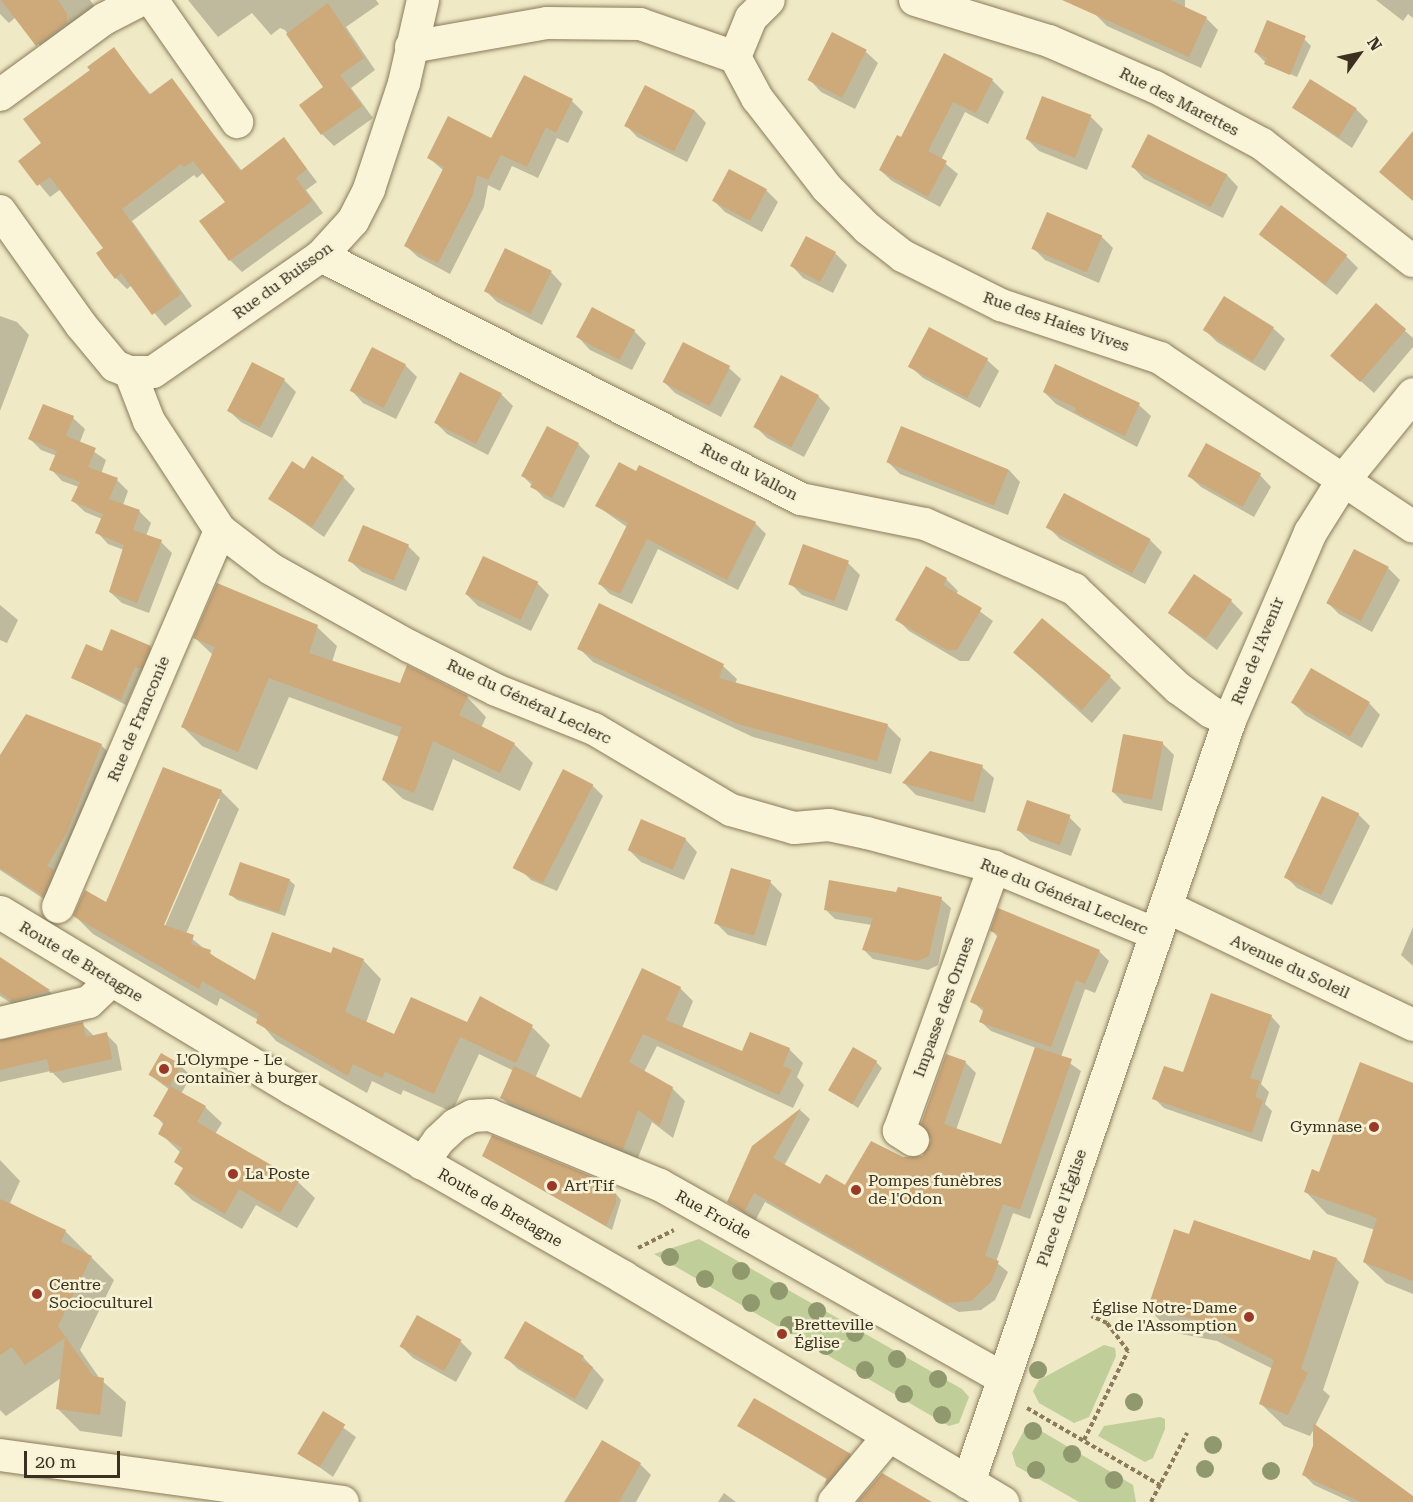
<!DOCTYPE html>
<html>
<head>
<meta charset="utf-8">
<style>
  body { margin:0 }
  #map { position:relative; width:1413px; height:1502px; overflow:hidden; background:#efe9c5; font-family:"Roboto Serif",serif }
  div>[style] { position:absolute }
  .green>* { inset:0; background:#c0ce99 }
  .shadow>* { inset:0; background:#0003 }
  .building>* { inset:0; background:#cea97a; transform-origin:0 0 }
  .path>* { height:4px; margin-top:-2px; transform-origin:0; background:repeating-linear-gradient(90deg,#8b7b5b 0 4.5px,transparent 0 7.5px) }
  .roads { filter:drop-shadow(0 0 2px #8b7b5b) drop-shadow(0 0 2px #8b7b5b) }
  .street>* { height:32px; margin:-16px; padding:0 16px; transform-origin:16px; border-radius:16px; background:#faf5d9 }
  .secondary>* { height:33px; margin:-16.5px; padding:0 16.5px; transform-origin:16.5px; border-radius:16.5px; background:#faf5d9 }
  .trees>* { width:18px; height:18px; margin:-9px; border-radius:50%; background:#90996d }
  .dots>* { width:16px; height:16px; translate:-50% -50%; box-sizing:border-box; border:3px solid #f6f2d5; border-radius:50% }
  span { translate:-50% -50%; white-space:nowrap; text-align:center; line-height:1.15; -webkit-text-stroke:5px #f6f2d5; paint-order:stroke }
  .street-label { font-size:16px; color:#3b301f }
  .poi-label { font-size:16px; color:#3b301f }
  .left { translate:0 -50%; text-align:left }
  .right { translate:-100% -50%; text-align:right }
  .north { position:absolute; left:1329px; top:24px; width:60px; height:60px; -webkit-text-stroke:4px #f6f2d5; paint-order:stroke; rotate:57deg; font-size:16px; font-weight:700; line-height:24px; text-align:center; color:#3b301f }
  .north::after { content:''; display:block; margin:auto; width:21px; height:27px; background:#3b301f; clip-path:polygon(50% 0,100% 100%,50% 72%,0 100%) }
  .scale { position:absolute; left:24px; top:1451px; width:96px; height:27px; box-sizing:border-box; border:3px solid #3b301f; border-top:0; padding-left:8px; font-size:18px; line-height:21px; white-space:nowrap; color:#3b301f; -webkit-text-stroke:4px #f6f2d5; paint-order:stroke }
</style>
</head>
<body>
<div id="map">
  <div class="green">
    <div style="clip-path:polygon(699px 1239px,962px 1389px,969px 1397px,959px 1423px,949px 1426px,654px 1254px)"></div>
    <div style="clip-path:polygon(1104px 1345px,1115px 1348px,1116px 1356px,1089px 1417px,1074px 1423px,1039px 1403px,1033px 1391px,1039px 1380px)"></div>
    <div style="clip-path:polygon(1160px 1417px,1165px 1419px,1165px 1429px,1153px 1458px,1145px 1462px,1098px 1436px,1104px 1426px)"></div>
    <div style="clip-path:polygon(1026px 1427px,1036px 1428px,1133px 1485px,1136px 1502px,1079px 1502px,1016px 1466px,1012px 1453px)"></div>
  </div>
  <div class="shadow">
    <div style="clip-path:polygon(0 0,90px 0,95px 7px,49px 56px,16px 17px,9px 23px,0 14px)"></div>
    <div style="clip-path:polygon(188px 0,376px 0,379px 4px,346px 27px,375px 70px,351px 88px,373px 118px,334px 146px,322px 134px,325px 87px,285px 30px,280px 28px,271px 35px,252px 13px,218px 37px)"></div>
    <div style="clip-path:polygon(1101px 0,1185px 0,1185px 9px,1206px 18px,1218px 30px,1201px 68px,1107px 26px,1095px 14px)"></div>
    <div style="clip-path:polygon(1376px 0,1413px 0,1413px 18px,1408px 14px,1403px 21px)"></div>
    <div style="clip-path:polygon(1299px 34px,1311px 46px,1297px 77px,1267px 64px,1255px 52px)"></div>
    <div style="clip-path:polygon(113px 49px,151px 95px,171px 80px,242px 171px,284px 139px,317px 182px,306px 190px,323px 213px,242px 272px,230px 260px,227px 202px,204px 172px,197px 178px,194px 175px,132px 221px,192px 306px,165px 326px,132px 285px,127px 289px,116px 278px,105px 248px,61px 189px,50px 197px,20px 161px,43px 144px,92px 70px)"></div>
    <div style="clip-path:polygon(866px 52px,878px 63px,855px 109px,821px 92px,810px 80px)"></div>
    <div style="clip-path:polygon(945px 55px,992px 80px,1004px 92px,988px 124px,965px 112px,941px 160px,958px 174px,940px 207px,892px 181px,880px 170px,902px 139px)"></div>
    <div style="clip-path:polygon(645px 87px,695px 111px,706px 123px,687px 162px,637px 137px,626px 125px)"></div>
    <div style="clip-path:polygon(572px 101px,583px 112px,568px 143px,557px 138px,538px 178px,512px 166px,500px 191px,488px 185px,484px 207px,450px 274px,418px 257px,406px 246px,444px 171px,429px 158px,491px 140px)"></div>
    <div style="clip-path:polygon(1294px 108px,1356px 109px,1368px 121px,1352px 148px)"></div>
    <div style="clip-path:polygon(1091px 117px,1103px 129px,1087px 170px,1039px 151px,1027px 139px)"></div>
    <div style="clip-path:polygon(1133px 167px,1227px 175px,1238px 187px,1223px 218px,1144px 179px)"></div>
    <div style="clip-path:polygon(766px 190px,778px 202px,762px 232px,725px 212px,714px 201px)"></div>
    <div style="clip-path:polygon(1261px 235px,1346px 256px,1358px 268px,1337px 295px)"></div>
    <div style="clip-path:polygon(1101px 236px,1113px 248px,1099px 283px,1045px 260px,1033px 248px)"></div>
    <div style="clip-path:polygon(806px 238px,836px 254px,847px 265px,833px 293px,803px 278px,792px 266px)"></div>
    <div style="clip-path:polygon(551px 272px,562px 284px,542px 325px,497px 302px,485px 290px)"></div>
    <div style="clip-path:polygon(1376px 305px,1413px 338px,1413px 347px,1374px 393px,1333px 356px)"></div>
    <div style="clip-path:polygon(0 316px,17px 322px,29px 335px,0 411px)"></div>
    <div style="clip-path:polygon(1273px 328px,1285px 339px,1265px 371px,1217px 342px,1205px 330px)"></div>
    <div style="clip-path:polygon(930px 329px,987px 360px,999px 371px,980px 408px,923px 378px,911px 367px)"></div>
    <div style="clip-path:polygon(634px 331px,646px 343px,632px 370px,590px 350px,579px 338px)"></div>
    <div style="clip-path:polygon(405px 365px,417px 377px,396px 419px,363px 403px,352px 391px)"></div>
    <div style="clip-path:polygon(1056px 366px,1139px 405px,1151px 416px,1137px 447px,1056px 404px,1044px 392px)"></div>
    <div style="clip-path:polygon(729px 368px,741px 379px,721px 417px,675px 393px,663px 381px)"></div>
    <div style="clip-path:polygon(284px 380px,296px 392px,272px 438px,241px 422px,229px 411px)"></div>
    <div style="clip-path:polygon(501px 394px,513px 406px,488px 455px,447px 434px,436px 423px)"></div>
    <div style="clip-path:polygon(818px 396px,830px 408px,804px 457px,767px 438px,755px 426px)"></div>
    <div style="clip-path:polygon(44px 406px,73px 418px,85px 429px,80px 442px,106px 460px,101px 474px,117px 480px,128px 491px,123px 505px,140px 512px,151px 523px,146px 536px,161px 542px,172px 553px,149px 613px,122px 603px,110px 592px,124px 550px,108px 544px,97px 532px,102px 519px,85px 512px,73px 501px,79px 487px,62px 481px,51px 469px,57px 456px,41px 450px,30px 439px)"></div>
    <div style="clip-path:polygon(578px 444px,590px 456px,564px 508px,544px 498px,523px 476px)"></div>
    <div style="clip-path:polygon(888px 462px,1009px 470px,1020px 482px,1008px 515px,900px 474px)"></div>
    <div style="clip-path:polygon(305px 471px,343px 477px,355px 489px,324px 537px,270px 499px)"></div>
    <div style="clip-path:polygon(1260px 475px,1271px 487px,1254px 517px,1201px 487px,1189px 476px)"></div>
    <div style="clip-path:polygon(597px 506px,755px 523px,766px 534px,738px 590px,658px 549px,632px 604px,610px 594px,599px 583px,627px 527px)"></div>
    <div style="clip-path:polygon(1048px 527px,1150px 540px,1162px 552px,1145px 584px,1060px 539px)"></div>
    <div style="clip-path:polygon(408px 546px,420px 558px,406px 591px,362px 572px,350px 561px)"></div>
    <div style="clip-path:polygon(848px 563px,860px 575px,847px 611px,802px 595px,790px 583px)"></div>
    <div style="clip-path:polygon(1388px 568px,1400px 580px,1372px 632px,1339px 614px,1327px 602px)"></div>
    <div style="clip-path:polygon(946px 579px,958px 591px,956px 594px,993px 621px,969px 661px,960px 661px,909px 631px,897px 619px)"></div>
    <div style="clip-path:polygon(537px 583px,549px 595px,531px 631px,478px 606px,466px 594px)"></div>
    <div style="clip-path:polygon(1231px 601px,1243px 613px,1217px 650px,1169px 613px)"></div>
    <div style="clip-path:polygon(0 605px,18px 620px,7px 643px,0 640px)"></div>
    <div style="clip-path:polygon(317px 627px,337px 646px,332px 662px,401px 685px,467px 697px,486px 717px,481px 728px,514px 744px,533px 763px,520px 791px,453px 759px,433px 811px,403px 799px,383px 780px,399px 737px,289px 697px,257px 770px,202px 746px,182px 726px,213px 655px,195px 638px)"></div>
    <div style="clip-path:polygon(150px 647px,155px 653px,147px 673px,141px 671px,126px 705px,73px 678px,103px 653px)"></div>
    <div style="clip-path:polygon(579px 648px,723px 666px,737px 679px,735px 684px,887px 725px,901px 739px,891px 774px,753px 737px,593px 662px)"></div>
    <div style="clip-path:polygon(1027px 664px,1110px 677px,1121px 688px,1092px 723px)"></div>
    <div style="clip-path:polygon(1293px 703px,1369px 703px,1380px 715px,1362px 748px,1305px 715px)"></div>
    <div style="clip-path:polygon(1162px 743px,1174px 755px,1162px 811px,1124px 803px,1113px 792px)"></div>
    <div style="clip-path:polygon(101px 745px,113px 757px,56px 907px,0 870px,0 757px)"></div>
    <div style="clip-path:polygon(982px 767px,994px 778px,985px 813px,916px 795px,904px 783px)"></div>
    <div style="clip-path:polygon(592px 785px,603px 796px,557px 891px,531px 880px,520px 869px)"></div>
    <div style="clip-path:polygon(evenodd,221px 791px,239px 809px,186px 934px,220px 961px,256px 982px,332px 955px,363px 960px,381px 979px,366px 1023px,395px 1036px,468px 1024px,532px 1027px,550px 1045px,535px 1078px,581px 1101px,680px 988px,693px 1001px,682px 1028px,743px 1053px,789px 1049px,803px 1063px,797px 1077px,804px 1085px,793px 1108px,657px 1046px,644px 1072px,672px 1088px,685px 1101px,673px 1138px,652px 1122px,636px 1163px,515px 1111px,502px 1098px,514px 1071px,479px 1054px,452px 1112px,403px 1090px,401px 1095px,372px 1081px,367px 1093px,276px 1041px,258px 1020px,220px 998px,217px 1006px,93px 934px,75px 916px,107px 904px,221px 791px,216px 799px,220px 799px,162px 933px,160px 932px,216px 799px)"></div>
    <div style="clip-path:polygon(1358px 814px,1370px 826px,1332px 905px,1297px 888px,1285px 876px)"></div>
    <div style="clip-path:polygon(1069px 817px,1081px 829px,1071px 856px,1030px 841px,1018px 830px)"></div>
    <div style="clip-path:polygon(642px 821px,686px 840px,697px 852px,684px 880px,641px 862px,629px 850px)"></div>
    <div style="clip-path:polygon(289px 880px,295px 885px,285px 916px,237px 900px,231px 895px)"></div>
    <div style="clip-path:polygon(770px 882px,782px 894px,766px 946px,728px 935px,716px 923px)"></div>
    <div style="clip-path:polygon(897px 894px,941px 899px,951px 908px,938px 965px,928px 970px,873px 959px,863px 949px,872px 925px,835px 919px,826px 910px)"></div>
    <div style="clip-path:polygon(1413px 927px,1413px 966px,1401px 955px)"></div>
    <div style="clip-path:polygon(992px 931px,1099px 951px,1109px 961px,1095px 993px,1085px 989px,1061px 1057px,1081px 1071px,1030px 1219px,1013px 1213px,996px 1262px,1008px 1272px,995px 1300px,981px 1310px,959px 1312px,765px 1202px,755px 1221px,729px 1202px,754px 1147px,800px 1110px,810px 1119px,784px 1166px,821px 1186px,846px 1187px,902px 1159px,922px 1158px,933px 1140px,947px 1056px,966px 1063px,976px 1073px,956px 1130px,1002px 1146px,1036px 1048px,991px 1031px,981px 1022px,984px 1012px,972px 1001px,999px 938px)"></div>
    <div style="clip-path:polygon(0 959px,49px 991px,60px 1001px,25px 1012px,0 996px)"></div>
    <div style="clip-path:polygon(1271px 1016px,1280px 1026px,1261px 1084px,1269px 1092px,1265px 1104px,1272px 1111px,1262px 1142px,1164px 1108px,1154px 1098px)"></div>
    <div style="clip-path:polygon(82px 1024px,94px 1036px,106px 1034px,117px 1045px,122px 1070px,63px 1083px,51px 1071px,0 1082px,0 1043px)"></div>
    <div style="clip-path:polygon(876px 1062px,882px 1068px,858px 1108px,830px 1089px)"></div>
    <div style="clip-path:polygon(181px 1066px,191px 1076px,181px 1094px,205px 1107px,222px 1123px,215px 1134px,298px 1182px,315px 1198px,297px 1228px,256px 1205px,242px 1229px,192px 1200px,175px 1183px,184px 1169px,176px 1162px,181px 1153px,160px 1133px,164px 1125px,155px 1115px,170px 1090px,150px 1075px)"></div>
    <div style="clip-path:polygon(1413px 1084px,1413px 1294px,1386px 1283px,1364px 1262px,1375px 1230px,1327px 1214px,1306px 1192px)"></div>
    <div style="clip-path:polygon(483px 1156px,609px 1185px,621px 1200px,612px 1230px)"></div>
    <div style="clip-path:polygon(0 1160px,20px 1181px,10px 1203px,65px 1231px,114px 1280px,80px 1350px,100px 1379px,126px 1402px,122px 1437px,80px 1431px,58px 1409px,61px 1378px,6px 1416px,0 1410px)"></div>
    <div style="clip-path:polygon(1190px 1235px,1311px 1262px,1337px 1259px,1359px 1282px,1323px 1390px,1330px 1396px,1315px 1426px,1387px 1502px,1351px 1502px,1314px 1485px,1303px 1474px,1314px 1446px,1314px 1429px,1310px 1436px,1284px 1426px,1261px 1404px,1273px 1369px,1217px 1341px,1171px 1332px,1149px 1309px)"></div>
    <div style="clip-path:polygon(461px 1342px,472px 1353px,456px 1382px,413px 1358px,401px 1346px)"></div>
    <div style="clip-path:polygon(583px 1357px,604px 1380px,587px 1410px,518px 1369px,506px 1358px)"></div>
    <div style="clip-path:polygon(323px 1413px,356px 1437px,333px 1477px,300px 1453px)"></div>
    <div style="clip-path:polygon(739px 1426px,850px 1455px,858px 1463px,833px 1493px,826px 1486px,828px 1480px)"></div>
    <div style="clip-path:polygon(602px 1442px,640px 1464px,651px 1475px,636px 1502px,564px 1502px)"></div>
    <div style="clip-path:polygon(724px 1493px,736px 1502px,718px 1502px)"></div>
  </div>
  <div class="building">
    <div style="clip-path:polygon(1px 0,58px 0,67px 14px,67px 23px,36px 46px)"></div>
    <div style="clip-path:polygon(1062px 0,1170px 0,1207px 17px,1189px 57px)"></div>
    <div style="clip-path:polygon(328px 3px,364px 58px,340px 75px,362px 106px,321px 135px,299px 105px,323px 87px,286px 34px)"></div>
    <div style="clip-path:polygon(1267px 20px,1306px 36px,1290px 75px,1264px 64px,1267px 58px,1254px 52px)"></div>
    <div style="left:832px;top:32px;width:39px;height:54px;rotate:27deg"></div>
    <div style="clip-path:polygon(114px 47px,149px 95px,172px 78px,240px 171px,284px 137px,307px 169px,296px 178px,312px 201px,229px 261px,199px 221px,225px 202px,193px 161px,184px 167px,181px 164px,122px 209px,181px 294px,152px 315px,121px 273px,115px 279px,105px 266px,96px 253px,103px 248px,50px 177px,37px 186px,18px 161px,41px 143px,23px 119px,90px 70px,87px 67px)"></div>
    <div style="clip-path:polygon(944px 53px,993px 79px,976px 113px,953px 102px,928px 151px,947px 161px,928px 197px,879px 170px,897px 135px,901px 137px)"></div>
    <div style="clip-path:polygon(524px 75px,573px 99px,556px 133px,546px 127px,527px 167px,501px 155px,488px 180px,477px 175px,473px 195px,438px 263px,404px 246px,444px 167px,427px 158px,448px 116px,491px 138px)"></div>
    <div style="left:1310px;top:79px;width:55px;height:34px;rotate:32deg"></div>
    <div style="left:645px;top:85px;width:56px;height:46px;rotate:27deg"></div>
    <div style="left:1042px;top:96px;width:53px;height:46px;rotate:21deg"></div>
    <div style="clip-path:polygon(1413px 131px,1413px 201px,1379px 172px)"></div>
    <div style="left:1148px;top:134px;width:89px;height:37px;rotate:27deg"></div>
    <div style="left:729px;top:169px;width:43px;height:36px;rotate:28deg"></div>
    <div style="left:1281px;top:205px;width:83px;height:37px;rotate:37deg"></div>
    <div style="left:1047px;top:212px;width:60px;height:40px;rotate:23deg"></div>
    <div style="left:806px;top:236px;width:34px;height:34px;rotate:28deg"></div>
    <div style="left:505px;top:248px;width:52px;height:48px;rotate:26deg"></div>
    <div style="left:1224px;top:296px;width:59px;height:40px;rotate:32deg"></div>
    <div style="left:1376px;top:303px;width:40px;height:70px;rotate:41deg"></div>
    <div style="left:592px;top:307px;width:49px;height:34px;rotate:28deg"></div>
    <div style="left:929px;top:327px;width:67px;height:45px;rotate:28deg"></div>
    <div style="left:683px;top:342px;width:53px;height:45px;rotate:27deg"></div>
    <div style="left:372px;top:347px;width:38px;height:49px;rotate:27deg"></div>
    <div style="left:252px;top:362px;width:37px;height:55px;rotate:27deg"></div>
    <div style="clip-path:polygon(1055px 364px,1140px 403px,1125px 436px,1074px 412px,1076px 408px,1043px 392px)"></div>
    <div style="left:460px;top:372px;width:47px;height:57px;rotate:27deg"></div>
    <div style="left:781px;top:375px;width:43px;height:59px;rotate:28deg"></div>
    <div style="clip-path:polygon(43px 404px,74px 416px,66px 436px,96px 448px,88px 467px,118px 478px,109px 499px,140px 510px,133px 530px,162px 540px,137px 603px,109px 592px,124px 545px,95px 533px,103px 514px,71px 501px,80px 482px,49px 470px,57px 451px,28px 439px)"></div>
    <div style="clip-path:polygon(547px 426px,579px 443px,552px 498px,530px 487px,533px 482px,521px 476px)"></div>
    <div style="left:901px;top:426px;width:116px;height:39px;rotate:22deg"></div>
    <div style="left:1206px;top:443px;width:63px;height:38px;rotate:29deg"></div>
    <div style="clip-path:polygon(312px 456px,344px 476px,312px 527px,268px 499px,292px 461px,304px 469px)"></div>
    <div style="clip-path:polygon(619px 462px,636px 471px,639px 465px,756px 522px,727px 580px,647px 539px,620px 594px,598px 584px,628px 523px,595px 506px)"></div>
    <div style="left:1064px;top:493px;width:98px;height:39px;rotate:28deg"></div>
    <div style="left:363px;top:525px;width:50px;height:39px;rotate:23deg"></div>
    <div style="left:803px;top:544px;width:49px;height:43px;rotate:20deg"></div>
    <div style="left:1354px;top:549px;width:39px;height:61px;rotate:27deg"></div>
    <div style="left:483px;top:556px;width:61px;height:42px;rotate:25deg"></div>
    <div style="clip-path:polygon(926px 566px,947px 578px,943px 585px,982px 608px,957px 650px,947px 650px,895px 620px)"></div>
    <div style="left:1194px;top:574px;width:46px;height:47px;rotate:34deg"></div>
    <div style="clip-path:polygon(217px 583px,318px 625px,309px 653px,400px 683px,407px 665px,468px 696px,459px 715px,515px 743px,500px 773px,433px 741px,414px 793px,382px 780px,402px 727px,269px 678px,238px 752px,181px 727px,215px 647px,193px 638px)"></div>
    <div style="clip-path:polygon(599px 603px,724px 664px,719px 678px,888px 724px,877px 761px,738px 724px,577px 649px)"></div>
    <div style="left:1042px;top:618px;width:90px;height:45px;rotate:40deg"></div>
    <div style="clip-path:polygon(111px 629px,151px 646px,141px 669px,135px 667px,121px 700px,71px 678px,86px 644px,102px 651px)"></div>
    <div style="left:1311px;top:668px;width:68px;height:40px;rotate:30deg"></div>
    <div style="clip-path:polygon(26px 714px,102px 744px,67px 832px,47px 866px,54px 870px,43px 896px,0 868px,0 755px)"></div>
    <div style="left:1123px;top:734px;width:41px;height:59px;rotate:11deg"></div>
    <div style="clip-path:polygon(930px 751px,983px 765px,973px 802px,902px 783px)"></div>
    <div style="clip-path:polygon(163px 767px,222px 790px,164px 925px,194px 935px,191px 944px,211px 950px,210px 954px,255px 980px,272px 932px,331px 953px,333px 947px,364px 959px,345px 1012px,394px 1034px,411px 997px,467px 1022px,480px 996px,533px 1025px,516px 1063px,460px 1037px,434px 1094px,385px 1072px,382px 1078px,353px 1064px,348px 1076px,256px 1023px,259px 1014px,202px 981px,199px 989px,73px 916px,85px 890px,106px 902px)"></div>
    <div style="left:563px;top:769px;width:34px;height:111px;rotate:27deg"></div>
    <div style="left:1322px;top:796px;width:41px;height:90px;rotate:25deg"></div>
    <div style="left:1027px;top:800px;width:46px;height:32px;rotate:19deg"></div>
    <div style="left:641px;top:819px;width:49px;height:34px;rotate:23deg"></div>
    <div style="left:240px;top:862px;width:53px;height:35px;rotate:19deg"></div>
    <div style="left:731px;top:868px;width:42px;height:58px;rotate:17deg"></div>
    <div style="clip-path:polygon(829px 880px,896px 892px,898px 887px,942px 897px,929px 956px,918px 961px,862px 950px,873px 918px,824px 910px)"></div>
    <div style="clip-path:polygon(998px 908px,1100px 950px,1085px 984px,1076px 980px,1051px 1047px,979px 1022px,984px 1008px,970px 1002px,998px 934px,990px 931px)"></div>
    <div style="clip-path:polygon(0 957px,50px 990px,13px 1001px,0 993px)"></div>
    <div style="clip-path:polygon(642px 968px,681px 987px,666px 1020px,742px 1051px,750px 1032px,790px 1048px,783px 1066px,792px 1070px,779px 1095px,643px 1034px,629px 1062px,673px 1087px,660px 1126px,638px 1110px,623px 1150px,500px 1098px,514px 1066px,581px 1098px)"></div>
    <div style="clip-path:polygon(1211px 993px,1272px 1015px,1250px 1078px,1260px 1081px,1255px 1097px,1263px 1100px,1252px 1133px,1152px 1099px,1164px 1066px,1183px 1072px)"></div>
    <div style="clip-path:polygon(83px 1022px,86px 1037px,107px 1032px,112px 1059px,50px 1073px,47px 1059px,0 1070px,0 1040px)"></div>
    <div style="left:853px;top:1047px;width:28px;height:50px;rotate:30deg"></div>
    <div style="clip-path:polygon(1035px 1047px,1072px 1059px,1020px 1210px,1003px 1204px,985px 1256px,999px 1261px,991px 1282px,971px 1301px,947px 1303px,754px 1193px,744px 1212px,727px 1202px,752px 1146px,801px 1108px,773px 1158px,820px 1184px,826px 1174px,845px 1185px,871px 1141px,903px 1157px,922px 1156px,931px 1140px,921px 1124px,946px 1054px,966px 1061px,944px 1124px,1001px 1144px)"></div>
    <div style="left:161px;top:1053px;width:24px;height:25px;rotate:30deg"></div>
    <div style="clip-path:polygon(1360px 1062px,1413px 1083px,1413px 1281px,1363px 1262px,1377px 1218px,1304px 1192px,1312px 1169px,1319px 1172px)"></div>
    <div style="clip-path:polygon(170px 1086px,206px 1106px,197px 1122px,299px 1181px,280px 1213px,239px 1189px,225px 1214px,174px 1184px,183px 1168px,174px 1162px,182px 1148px,158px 1134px,164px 1122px,153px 1116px)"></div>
    <div style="clip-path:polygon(492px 1135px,610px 1184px,608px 1189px,616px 1193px,616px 1203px,606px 1226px,482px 1156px)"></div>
    <div style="clip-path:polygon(0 1199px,66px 1230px,61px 1242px,92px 1256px,58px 1326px,93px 1376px,104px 1378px,100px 1415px,56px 1409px,65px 1338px,25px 1365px,12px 1347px,0 1355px)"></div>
    <div style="clip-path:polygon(1194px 1220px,1310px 1260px,1313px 1250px,1337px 1258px,1301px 1369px,1308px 1373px,1288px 1415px,1259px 1404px,1274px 1360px,1193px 1319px,1147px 1310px,1174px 1229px,1189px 1234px)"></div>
    <div style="left:417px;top:1315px;width:51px;height:36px;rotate:29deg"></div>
    <div style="clip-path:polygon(525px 1321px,584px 1356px,581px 1360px,593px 1367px,575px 1399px,504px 1358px)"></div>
    <div style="clip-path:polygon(754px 1398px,851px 1454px,824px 1486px,827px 1478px,737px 1426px)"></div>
    <div style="left:323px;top:1411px;width:26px;height:50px;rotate:31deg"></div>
    <div style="clip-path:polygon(1313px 1423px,1413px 1496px,1413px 1502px,1361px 1502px,1302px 1475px,1313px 1446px)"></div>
    <div style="clip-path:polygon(602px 1440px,641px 1463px,619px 1502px,565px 1502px)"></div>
    <div style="clip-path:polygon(882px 1473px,932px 1502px,857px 1502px)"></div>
  </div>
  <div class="path">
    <div style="left:638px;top:1248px;width:40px;rotate:-26.6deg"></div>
    <div style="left:1027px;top:1408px;width:154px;rotate:30.1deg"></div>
    <div style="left:1084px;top:1440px;width:99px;rotate:-63.7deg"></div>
    <div style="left:1128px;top:1351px;width:35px;rotate:-127deg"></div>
    <div style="left:1107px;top:1323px;width:17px;rotate:-156deg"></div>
    <div style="left:1151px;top:1502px;width:78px;rotate:-62.4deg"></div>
  </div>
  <div class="roads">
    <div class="street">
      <div style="left:152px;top:0;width:149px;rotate:55.1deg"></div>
      <div style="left:915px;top:0;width:140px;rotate:17deg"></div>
      <div style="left:1049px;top:41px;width:116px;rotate:23.5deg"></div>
      <div style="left:1155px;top:87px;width:121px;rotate:28deg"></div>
      <div style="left:1262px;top:144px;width:191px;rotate:37.8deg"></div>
      <div style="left:411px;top:47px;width:138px;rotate:-10deg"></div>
      <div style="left:547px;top:23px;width:93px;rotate:0.6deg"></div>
      <div style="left:640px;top:24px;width:101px;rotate:19.2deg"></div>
      <div style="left:735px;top:57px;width:47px;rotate:61.8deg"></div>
      <div style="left:757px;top:98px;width:114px;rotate:52.1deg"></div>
      <div style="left:827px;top:188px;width:57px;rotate:45deg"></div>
      <div style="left:867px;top:228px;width:46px;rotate:37.9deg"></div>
      <div style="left:903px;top:256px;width:110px;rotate:26.6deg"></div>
      <div style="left:1001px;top:305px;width:168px;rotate:18.4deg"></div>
      <div style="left:1160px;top:358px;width:304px;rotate:33.7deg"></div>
      <div style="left:735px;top:57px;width:42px;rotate:-67.7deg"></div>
      <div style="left:751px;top:18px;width:25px;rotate:-45deg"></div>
      <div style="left:0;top:95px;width:129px;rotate:-36.2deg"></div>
      <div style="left:104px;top:19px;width:42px;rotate:-27.2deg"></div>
      <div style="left:0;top:211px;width:140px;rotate:54.6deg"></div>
      <div style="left:81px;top:325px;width:53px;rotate:50.3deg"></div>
      <div style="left:115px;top:366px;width:16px;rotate:22deg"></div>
      <div style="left:130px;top:372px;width:23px"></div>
      <div style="left:153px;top:372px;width:204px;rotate:-34.6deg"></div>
      <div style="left:321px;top:256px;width:47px;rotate:-47.6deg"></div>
      <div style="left:353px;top:221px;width:36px;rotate:-63deg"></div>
      <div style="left:369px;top:189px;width:112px;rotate:-71.7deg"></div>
      <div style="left:404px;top:83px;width:85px;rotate:-77.1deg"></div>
      <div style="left:321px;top:256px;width:538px;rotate:26.85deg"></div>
      <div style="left:801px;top:499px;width:126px;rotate:11.4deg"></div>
      <div style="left:925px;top:524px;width:163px;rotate:23.6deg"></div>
      <div style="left:1074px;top:589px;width:144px;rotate:43.6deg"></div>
      <div style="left:1178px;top:688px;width:41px;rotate:36deg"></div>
      <div style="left:1211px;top:712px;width:20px;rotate:24deg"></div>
      <div style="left:130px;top:372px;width:53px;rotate:68.8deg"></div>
      <div style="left:149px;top:421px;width:130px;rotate:56.9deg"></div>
      <div style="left:220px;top:530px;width:64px;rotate:37.4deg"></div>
      <div style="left:271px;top:569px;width:158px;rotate:29.2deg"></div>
      <div style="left:409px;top:646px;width:97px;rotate:26.8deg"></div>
      <div style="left:496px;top:690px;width:105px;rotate:21.7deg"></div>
      <div style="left:594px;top:729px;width:159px;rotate:30.6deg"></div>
      <div style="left:731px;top:810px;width:66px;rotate:15.9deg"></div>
      <div style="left:794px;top:828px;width:35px;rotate:-5deg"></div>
      <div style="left:829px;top:825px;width:39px;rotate:12deg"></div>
      <div style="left:867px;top:833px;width:131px;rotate:15deg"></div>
      <div style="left:994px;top:867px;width:175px;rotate:22.5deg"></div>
      <div style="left:58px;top:907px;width:410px;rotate:-66.7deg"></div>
      <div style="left:1167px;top:907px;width:273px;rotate:25.6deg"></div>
      <div style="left:0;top:1023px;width:91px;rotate:-13.3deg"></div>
      <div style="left:89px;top:1002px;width:30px;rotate:-44deg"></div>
      <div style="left:913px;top:1140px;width:17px;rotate:-147deg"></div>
      <div style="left:899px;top:1131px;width:281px;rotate:-70.2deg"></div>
      <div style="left:422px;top:1164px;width:29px;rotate:-55deg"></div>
      <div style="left:439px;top:1140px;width:22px;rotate:-43deg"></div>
      <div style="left:455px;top:1125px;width:19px;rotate:-28deg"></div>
      <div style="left:472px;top:1116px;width:18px;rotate:-3deg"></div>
      <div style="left:490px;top:1115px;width:184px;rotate:22.4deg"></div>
      <div style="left:660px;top:1185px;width:395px;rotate:29.4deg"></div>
      <div style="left:0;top:1455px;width:346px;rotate:7.8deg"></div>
      <div style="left:834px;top:1502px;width:86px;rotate:-50.2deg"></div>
    </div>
    <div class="secondary">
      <div style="left:0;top:912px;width:341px;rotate:31.1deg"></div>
      <div style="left:292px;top:1088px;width:381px;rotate:29.7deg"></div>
      <div style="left:623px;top:1277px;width:441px;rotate:30.7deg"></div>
      <div style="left:968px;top:1482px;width:805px;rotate:-71.09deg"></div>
      <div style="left:1229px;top:720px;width:205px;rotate:-66.7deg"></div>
      <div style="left:1310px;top:532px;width:60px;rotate:-57.9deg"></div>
      <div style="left:1342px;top:481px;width:112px;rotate:-50.8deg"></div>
    </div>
  </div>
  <div class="trees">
    <div style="left:670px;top:1257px"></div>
    <div style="left:741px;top:1271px"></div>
    <div style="left:705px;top:1279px"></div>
    <div style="left:779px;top:1291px"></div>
    <div style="left:751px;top:1303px"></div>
    <div style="left:817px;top:1311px"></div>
    <div style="left:789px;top:1325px"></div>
    <div style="left:855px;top:1333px"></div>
    <div style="left:826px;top:1346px"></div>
    <div style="left:897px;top:1359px"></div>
    <div style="left:865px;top:1370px"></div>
    <div style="left:1038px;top:1370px"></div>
    <div style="left:938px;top:1379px"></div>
    <div style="left:904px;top:1394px"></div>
    <div style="left:1134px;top:1402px"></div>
    <div style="left:942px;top:1415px"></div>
    <div style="left:1033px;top:1431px"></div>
    <div style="left:1213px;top:1445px"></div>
    <div style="left:1072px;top:1454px"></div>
    <div style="left:1205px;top:1469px"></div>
    <div style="left:1036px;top:1470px"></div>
    <div style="left:1271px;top:1471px"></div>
    <div style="left:1114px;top:1480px"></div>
  </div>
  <div class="dots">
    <div style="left:164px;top:1069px;background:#9b3929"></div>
    <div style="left:1374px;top:1127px;background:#9b3929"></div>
    <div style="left:233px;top:1174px;background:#9b3929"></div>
    <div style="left:552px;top:1186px;background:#9b3929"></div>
    <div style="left:856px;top:1190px;background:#9b3929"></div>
    <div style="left:37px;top:1294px;background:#9b3929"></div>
    <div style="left:1249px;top:1317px;background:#9b3929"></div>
    <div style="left:782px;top:1334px;background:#9b3929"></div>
  </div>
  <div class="street-label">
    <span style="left:1179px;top:102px;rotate:27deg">Rue des Marettes</span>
    <span style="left:283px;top:281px;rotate:-36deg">Rue du Buisson</span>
    <span style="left:1056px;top:322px;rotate:19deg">Rue des Haies Vives</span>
    <span style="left:749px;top:472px;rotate:27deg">Rue du Vallon</span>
    <span style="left:1258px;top:651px;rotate:-68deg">Rue de l'Avenir</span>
    <span style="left:529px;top:702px;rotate:25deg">Rue du Général Leclerc</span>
    <span style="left:139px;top:719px;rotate:-67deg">Rue de Franconie</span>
    <span style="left:1064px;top:897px;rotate:22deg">Rue du Général Leclerc</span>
    <span style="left:81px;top:962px;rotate:31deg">Route de Bretagne</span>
    <span style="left:1290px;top:967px;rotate:25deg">Avenue du Soleil</span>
    <span style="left:944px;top:1007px;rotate:-70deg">Impasse des Ormes</span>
    <span style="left:500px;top:1208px;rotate:30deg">Route de Bretagne</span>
    <span style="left:1062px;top:1208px;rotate:-71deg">Place de l'Église</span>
    <span style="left:713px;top:1215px;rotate:29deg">Rue Froide</span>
  </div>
  <div class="poi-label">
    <span class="left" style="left:176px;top:1069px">L'Olympe - Le<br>container à burger</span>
    <span class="right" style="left:1362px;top:1127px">Gymnase</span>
    <span class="left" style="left:245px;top:1174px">La Poste</span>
    <span class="left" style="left:868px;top:1190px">Pompes funèbres<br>de l'Odon</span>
    <span class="left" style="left:564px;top:1186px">Art'Tif</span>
    <span class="left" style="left:49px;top:1294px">Centre<br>Socioculturel</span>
    <span class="right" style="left:1237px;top:1317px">Église Notre-Dame<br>de l'Assomption</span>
    <span class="left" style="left:794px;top:1334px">Bretteville<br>Église</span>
  </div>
  <div class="north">N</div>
  <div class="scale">20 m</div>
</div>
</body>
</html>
